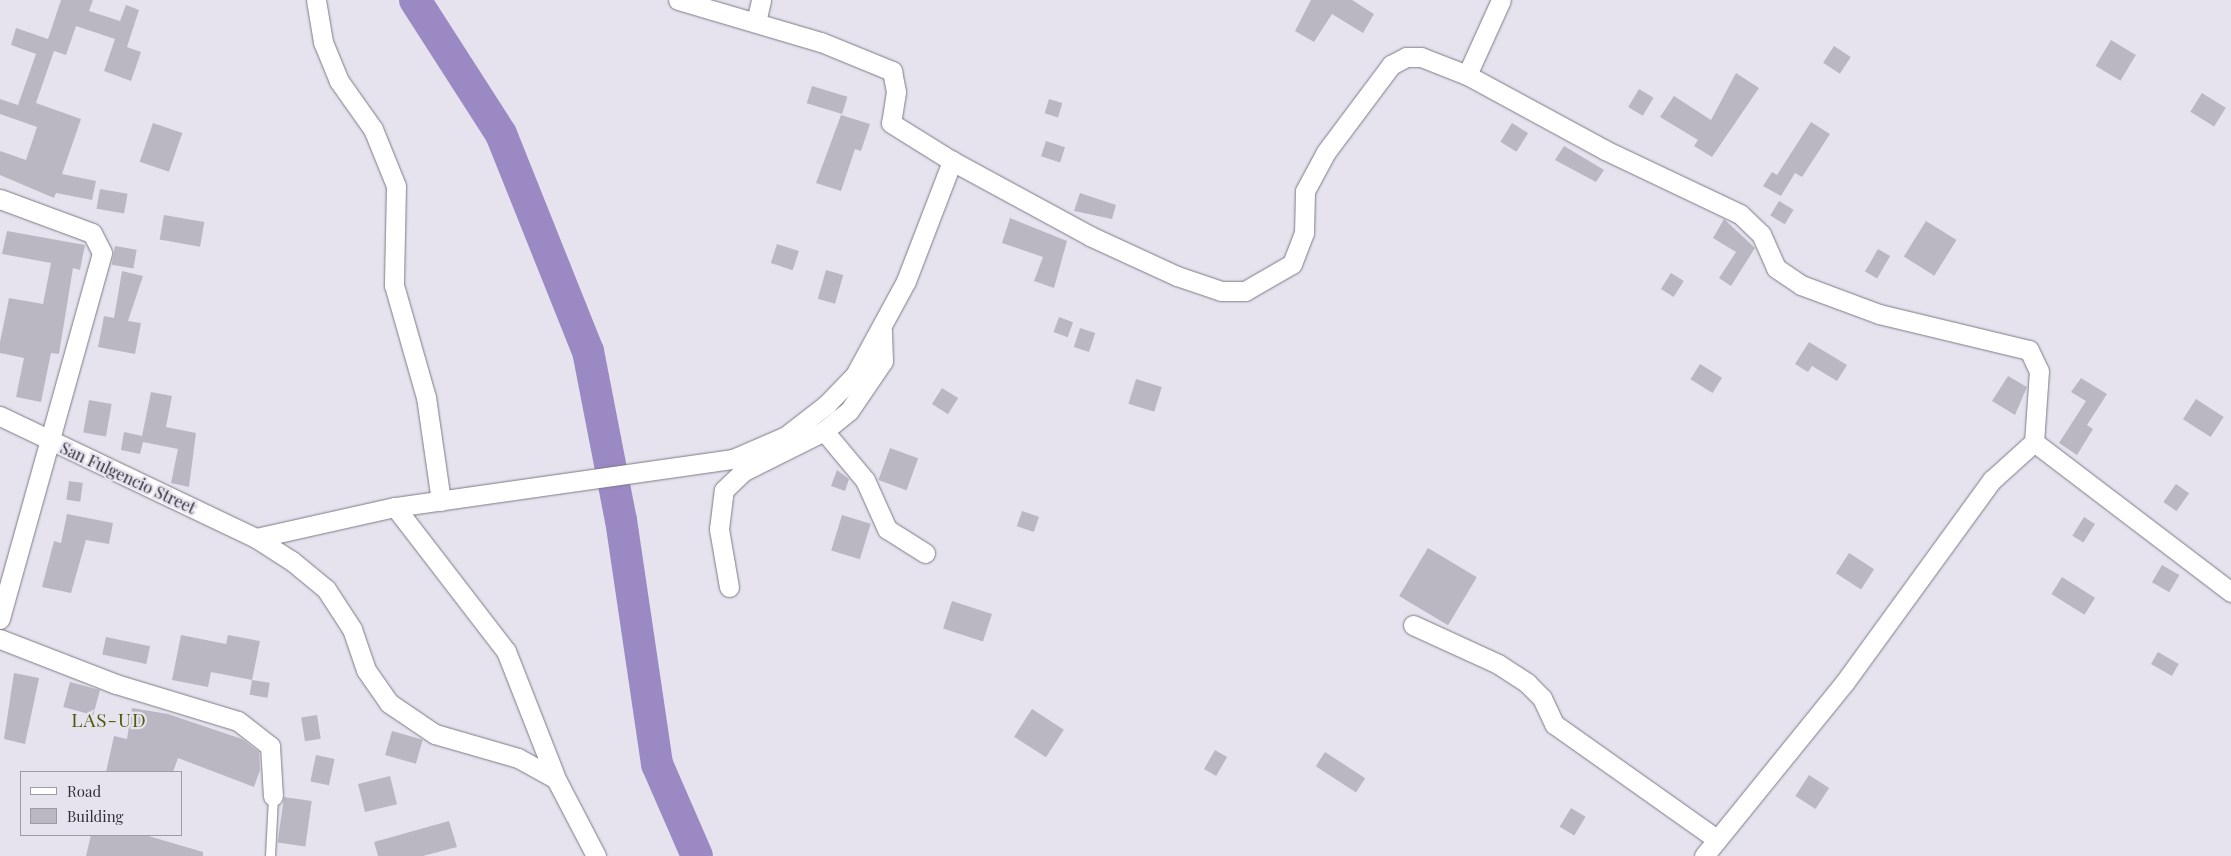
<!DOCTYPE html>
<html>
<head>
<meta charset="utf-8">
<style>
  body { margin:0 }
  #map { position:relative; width:2231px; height:856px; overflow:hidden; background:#e6e3ef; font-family:"Playfair Display",serif }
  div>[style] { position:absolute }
  .river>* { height:32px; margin:-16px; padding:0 16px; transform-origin:16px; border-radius:16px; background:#9b89c4 }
  .building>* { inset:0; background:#bab7c3; transform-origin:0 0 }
  .roads { filter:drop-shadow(0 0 1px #7d7a85) drop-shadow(0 0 1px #7d7a85) }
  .service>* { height:9px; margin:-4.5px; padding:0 4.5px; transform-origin:4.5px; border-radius:4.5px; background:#fff }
  .minor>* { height:19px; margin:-9.5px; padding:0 9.5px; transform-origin:9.5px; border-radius:9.5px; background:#fff }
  span { translate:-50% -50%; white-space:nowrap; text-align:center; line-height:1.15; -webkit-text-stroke:4.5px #e6e3ef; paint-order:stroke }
  .street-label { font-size:16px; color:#313035 }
  .quarter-label { font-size:19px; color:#4f5b08; letter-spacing:1px }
  .legend { position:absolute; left:20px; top:771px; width:162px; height:65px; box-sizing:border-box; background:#e6e3ef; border:1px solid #9e9ba5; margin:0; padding:6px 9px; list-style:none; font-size:15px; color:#313035 }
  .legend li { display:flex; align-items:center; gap:10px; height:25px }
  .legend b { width:25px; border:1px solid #9e9ba5 }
</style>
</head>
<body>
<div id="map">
  <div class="river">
    <div style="left:415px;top:0;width:159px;rotate:57.3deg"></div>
    <div style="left:501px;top:134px;width:234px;rotate:68.2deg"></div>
    <div style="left:588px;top:351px;width:172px;rotate:79deg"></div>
    <div style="left:621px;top:520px;width:247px;rotate:81.6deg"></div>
    <div style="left:657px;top:764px;width:100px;rotate:66.5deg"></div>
  </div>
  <div class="building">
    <div style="clip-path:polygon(61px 0,93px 0,89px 11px,120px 21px,126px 5px,139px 10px,127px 47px,141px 52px,131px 81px,104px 71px,115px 39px,76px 26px,66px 55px,54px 51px,36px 103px,81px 119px,62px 174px,96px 181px,92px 200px,56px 193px,54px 198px,0 175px,0 151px,26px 160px,37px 127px,0 114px,0 99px,18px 105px,36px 54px,11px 45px,16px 28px,48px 39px)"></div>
    <div style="clip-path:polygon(1311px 0,1352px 0,1374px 14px,1363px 33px,1332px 14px,1314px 42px,1295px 31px)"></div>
    <div style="left:2111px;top:40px;width:29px;height:30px;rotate:31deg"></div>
    <div style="left:1834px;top:46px;width:20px;height:20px;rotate:33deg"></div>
    <div style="clip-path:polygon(1736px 73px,1759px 88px,1712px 157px,1694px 146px,1698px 140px,1660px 117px,1674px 96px,1711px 120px)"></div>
    <div style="left:812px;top:86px;width:37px;height:18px;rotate:17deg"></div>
    <div style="left:1639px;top:89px;width:17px;height:21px;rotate:31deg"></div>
    <div style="left:2202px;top:93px;width:28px;height:22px;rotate:32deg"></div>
    <div style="left:1049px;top:99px;width:14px;height:15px;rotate:17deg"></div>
    <div style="clip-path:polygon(841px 115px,870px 124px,861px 151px,855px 149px,841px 191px,816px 183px)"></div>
    <div style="clip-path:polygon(1811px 122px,1830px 134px,1802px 177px,1795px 173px,1781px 196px,1763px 186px,1772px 172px,1777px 175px)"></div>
    <div style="left:153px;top:123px;width:31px;height:41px;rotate:19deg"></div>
    <div style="left:1512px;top:123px;width:19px;height:22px;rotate:32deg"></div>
    <div style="left:1046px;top:141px;width:20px;height:16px;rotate:18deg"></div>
    <div style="clip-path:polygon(1564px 146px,1604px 170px,1596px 182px,1555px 160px)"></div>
    <div style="left:100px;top:189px;width:28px;height:20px;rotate:10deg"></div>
    <div style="clip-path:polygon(1080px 193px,1116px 205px,1112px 219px,1074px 211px)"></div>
    <div style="left:1779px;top:201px;width:17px;height:17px;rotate:31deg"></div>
    <div style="left:164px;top:215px;width:41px;height:25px;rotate:10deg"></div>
    <div style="clip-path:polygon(1010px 218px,1067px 241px,1054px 288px,1034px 281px,1043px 257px,1002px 243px)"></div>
    <div style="clip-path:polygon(1724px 219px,1755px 248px,1731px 286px,1719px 278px,1736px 252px,1713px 238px)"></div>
    <div style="left:1926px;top:221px;width:36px;height:42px;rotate:32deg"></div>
    <div style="clip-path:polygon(7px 231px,85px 245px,80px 270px,73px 268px,59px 354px,51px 353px,41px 402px,16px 397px,24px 358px,0 353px,0 342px,9px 298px,43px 304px,51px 263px,2px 254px)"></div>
    <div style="left:777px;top:244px;width:23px;height:20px;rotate:18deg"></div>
    <div style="left:115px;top:246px;width:22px;height:19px;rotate:10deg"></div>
    <div style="left:1878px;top:249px;width:14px;height:26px;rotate:30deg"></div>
    <div style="left:826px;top:270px;width:18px;height:30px;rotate:16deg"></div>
    <div style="clip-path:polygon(122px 271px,143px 276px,128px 321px,141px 323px,135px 354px,98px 347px,104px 316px,114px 318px)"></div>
    <div style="left:1671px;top:273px;width:15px;height:19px;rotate:32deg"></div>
    <div style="left:1059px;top:317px;width:15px;height:16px;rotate:20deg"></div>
    <div style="left:1080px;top:328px;width:16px;height:20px;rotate:18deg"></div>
    <div style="clip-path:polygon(1809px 342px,1847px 365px,1837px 381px,1812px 366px,1808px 372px,1795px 364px)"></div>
    <div style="left:1700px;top:364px;width:26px;height:18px;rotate:32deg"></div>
    <div style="clip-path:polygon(2008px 376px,2027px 387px,2015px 415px,1992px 401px)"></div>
    <div style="clip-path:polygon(2081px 378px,2107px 394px,2087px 425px,2093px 429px,2077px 455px,2059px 443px,2086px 401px,2071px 392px)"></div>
    <div style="left:1136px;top:379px;width:27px;height:26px;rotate:17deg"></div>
    <div style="left:942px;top:388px;width:19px;height:19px;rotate:32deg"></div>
    <div style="clip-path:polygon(151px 392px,172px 396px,166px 427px,196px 433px,189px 487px,171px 483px,178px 449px,143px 442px,140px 454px,121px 450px,124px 432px,142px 436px)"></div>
    <div style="left:2196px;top:399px;width:33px;height:24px;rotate:33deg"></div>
    <div style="left:89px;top:400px;width:23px;height:33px;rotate:10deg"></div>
    <div style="left:890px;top:448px;width:30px;height:34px;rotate:20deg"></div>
    <div style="clip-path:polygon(837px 470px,849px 479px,845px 491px,831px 486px)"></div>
    <div style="left:69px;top:481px;width:14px;height:19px;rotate:8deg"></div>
    <div style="left:2176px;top:484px;width:16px;height:22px;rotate:35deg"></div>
    <div style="left:1022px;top:511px;width:18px;height:16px;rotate:19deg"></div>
    <div style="clip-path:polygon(67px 514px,113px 523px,109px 544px,86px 540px,71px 593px,42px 587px,54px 541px,61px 543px)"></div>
    <div style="left:842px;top:515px;width:30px;height:37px;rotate:17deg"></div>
    <div style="left:2084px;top:517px;width:13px;height:22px;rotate:32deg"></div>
    <div style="left:1428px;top:548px;width:57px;height:56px;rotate:31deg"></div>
    <div style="left:1849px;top:553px;width:30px;height:24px;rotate:33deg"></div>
    <div style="left:2162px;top:565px;width:20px;height:20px;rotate:30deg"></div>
    <div style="left:2062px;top:577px;width:39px;height:20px;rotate:32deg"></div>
    <div style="left:952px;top:601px;width:42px;height:29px;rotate:18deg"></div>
    <div style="clip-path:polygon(181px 635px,226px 644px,228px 635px,260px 641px,252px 680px,211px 672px,208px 687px,172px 680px)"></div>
    <div style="left:106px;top:637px;width:45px;height:18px;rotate:12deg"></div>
    <div style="left:2158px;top:652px;width:24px;height:14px;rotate:30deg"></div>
    <div style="clip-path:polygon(14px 673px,39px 678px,25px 744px,4px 739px)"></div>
    <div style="left:252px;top:680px;width:18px;height:15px;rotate:9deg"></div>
    <div style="left:70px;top:682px;width:31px;height:26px;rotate:15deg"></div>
    <div style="clip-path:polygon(132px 708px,168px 714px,242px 739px,259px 752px,260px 770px,254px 787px,178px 758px,173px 772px,106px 772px,114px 736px,127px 739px)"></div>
    <div style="left:1032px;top:709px;width:38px;height:33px;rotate:33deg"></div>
    <div style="left:317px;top:715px;width:24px;height:16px;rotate:81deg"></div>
    <div style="left:392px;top:731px;width:32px;height:25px;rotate:16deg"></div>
    <div style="left:1215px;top:750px;width:14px;height:22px;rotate:30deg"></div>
    <div style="left:1325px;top:752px;width:48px;height:17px;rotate:33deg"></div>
    <div style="left:316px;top:755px;width:19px;height:27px;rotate:12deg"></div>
    <div style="left:1809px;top:775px;width:24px;height:25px;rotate:33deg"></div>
    <div style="left:390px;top:776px;width:29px;height:33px;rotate:76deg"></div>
    <div style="left:284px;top:797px;width:28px;height:46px;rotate:8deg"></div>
    <div style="left:1571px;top:808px;width:17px;height:22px;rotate:31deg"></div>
    <div style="clip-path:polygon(449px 821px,457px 847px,423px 856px,378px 856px,374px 842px)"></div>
    <div style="clip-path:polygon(91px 835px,145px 835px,203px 852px,203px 856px,86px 856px)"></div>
  </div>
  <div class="roads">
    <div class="service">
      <div style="left:270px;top:856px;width:60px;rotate:-87.1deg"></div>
    </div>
    <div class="minor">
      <div style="left:316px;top:0;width:43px;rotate:80.5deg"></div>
      <div style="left:323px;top:42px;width:42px;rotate:67.7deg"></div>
      <div style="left:339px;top:81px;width:59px;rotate:54.7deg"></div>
      <div style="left:373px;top:129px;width:61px;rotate:68deg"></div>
      <div style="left:396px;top:186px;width:99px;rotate:91.2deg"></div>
      <div style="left:394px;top:285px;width:116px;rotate:74.1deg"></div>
      <div style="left:426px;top:397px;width:105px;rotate:81.8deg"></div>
      <div style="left:678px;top:0;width:149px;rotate:16.4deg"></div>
      <div style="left:821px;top:42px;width:77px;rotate:22.2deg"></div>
      <div style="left:892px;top:71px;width:21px;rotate:79deg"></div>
      <div style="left:896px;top:92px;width:31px;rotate:99deg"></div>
      <div style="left:891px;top:123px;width:72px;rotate:31.9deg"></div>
      <div style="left:756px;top:22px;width:23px;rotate:-77deg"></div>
      <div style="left:1467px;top:75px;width:82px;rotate:-65.6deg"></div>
      <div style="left:0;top:199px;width:98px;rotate:20.3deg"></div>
      <div style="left:92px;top:233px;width:22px;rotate:63deg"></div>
      <div style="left:102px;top:253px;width:380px;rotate:105.6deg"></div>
      <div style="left:0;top:416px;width:284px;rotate:25.5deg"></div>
      <div style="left:256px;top:538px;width:43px;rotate:32.6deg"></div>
      <div style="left:292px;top:561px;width:44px;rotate:39.5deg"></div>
      <div style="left:326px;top:589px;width:48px;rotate:57deg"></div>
      <div style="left:352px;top:629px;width:43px;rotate:71.1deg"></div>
      <div style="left:366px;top:670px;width:40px;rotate:55.1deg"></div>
      <div style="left:389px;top:703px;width:55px;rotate:34deg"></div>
      <div style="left:435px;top:734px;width:86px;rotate:16.1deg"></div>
      <div style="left:518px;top:758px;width:43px;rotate:28.9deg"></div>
      <div style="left:556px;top:779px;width:87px;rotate:62.5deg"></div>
      <div style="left:824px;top:431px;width:64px;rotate:50.1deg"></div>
      <div style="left:865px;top:480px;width:54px;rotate:65.8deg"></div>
      <div style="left:887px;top:529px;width:45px;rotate:32.3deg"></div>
      <div style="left:395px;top:507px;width:182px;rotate:52.4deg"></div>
      <div style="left:506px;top:651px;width:134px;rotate:68.6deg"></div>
      <div style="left:256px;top:538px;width:142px;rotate:-12.6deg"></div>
      <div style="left:395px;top:507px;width:341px;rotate:-8.1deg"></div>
      <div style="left:733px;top:459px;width:58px;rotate:-23.5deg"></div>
      <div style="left:786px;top:436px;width:51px;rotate:-37.8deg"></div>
      <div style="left:826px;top:405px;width:42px;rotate:-46deg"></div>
      <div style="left:855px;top:375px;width:107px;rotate:-61.5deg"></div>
      <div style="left:906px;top:281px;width:129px;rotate:-69deg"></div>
      <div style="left:952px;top:161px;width:157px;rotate:28.5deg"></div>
      <div style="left:1090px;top:236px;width:96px;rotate:24.7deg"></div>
      <div style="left:1177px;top:276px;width:46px;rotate:18.8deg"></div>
      <div style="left:1221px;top:291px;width:24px"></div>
      <div style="left:1245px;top:291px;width:54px;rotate:-29.9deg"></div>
      <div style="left:1292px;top:264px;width:33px;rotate:-69deg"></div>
      <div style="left:1304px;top:233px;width:42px;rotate:-88.6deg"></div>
      <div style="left:1305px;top:191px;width:44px;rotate:-61.7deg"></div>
      <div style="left:1326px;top:152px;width:109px;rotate:-53.2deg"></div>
      <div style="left:1391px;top:65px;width:17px;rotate:-28deg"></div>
      <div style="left:1406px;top:57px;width:15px"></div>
      <div style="left:1421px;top:57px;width:49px;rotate:21.4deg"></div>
      <div style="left:1467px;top:75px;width:157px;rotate:28.5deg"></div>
      <div style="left:1605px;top:150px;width:149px;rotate:25.4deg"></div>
      <div style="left:1740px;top:214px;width:29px;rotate:44deg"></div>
      <div style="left:1761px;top:234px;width:37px;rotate:66deg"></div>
      <div style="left:1776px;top:268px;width:30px;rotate:34deg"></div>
      <div style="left:1801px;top:285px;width:83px;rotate:20.4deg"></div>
      <div style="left:1879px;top:314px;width:154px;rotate:13.5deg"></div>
      <div style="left:2029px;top:350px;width:23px;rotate:65deg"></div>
      <div style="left:2039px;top:371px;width:71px;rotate:94deg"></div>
      <div style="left:2034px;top:442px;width:248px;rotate:37.3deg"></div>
      <div style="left:729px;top:587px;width:59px;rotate:-99.8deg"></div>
      <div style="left:719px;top:529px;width:39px;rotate:-83deg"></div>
      <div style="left:724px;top:490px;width:28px;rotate:-44deg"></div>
      <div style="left:744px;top:471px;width:89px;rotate:-26.6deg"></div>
      <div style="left:824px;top:431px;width:32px;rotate:-39deg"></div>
      <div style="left:849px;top:411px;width:60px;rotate:-55.8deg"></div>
      <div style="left:883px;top:361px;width:31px;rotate:-92deg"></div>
      <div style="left:1413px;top:625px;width:94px;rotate:24.6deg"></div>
      <div style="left:1498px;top:664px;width:35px;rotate:33deg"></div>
      <div style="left:1527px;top:683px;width:21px;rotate:45deg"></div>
      <div style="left:1542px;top:698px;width:29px;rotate:65deg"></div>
      <div style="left:1554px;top:724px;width:197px;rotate:35.3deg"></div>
      <div style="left:0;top:639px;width:124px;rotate:21.2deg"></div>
      <div style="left:116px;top:684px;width:127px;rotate:16.9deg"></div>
      <div style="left:238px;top:721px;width:41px;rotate:38deg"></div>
      <div style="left:270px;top:746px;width:50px;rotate:86.6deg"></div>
      <div style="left:1704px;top:856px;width:224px;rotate:-51deg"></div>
      <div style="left:1845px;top:682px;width:250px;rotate:-54deg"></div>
      <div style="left:1992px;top:480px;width:57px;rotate:-42.1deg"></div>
    </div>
  </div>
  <div class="street-label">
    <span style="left:128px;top:478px;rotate:25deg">San Fulgencio Street</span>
  </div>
  <div class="quarter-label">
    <span style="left:109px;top:720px">LAS-UD</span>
  </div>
  <ul class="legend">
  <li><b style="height:6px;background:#fff"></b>Road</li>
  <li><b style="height:14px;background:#bab7c3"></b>Building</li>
  </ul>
</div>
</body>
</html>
